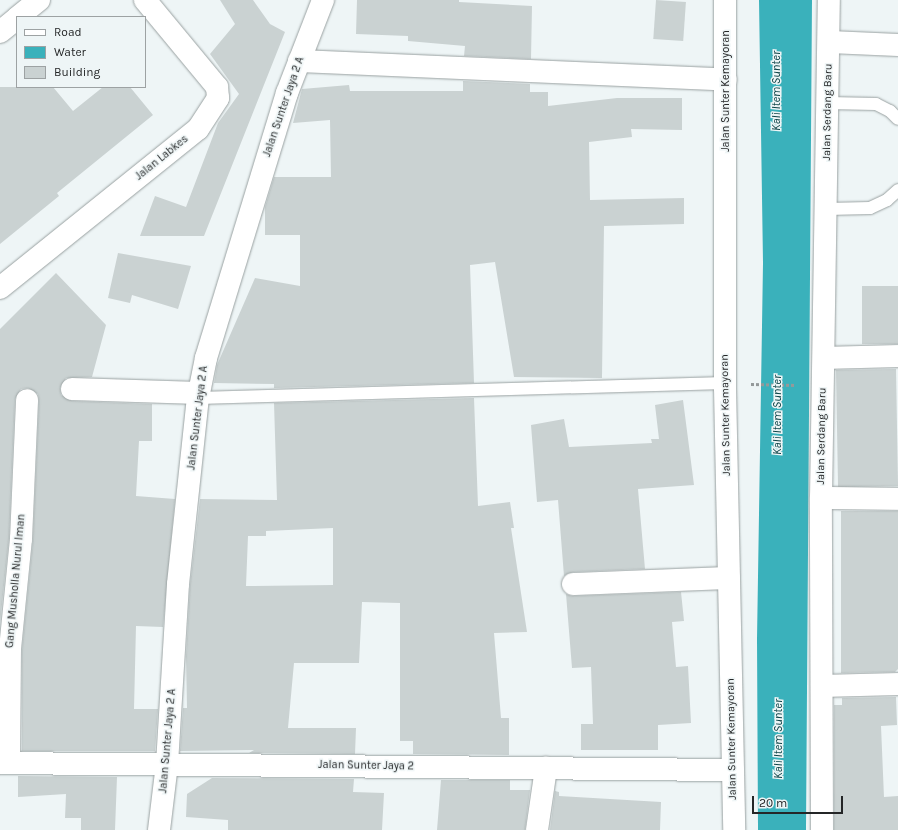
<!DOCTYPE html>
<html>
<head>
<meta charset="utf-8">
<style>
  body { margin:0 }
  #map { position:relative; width:898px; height:830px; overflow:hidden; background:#eef5f6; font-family:Karla,sans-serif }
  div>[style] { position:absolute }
  .water>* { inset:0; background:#3ab1bb }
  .building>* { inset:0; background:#cad2d2; transform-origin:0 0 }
  .path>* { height:2.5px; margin-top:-1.25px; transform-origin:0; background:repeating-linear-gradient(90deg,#94999a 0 3px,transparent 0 5px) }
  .roads { filter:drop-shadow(0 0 1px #99a1a1) drop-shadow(0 0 1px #99a1a1) }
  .service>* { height:12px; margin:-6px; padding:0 6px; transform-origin:6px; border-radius:6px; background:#fff }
  .minor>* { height:22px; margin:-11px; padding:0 11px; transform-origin:11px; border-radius:11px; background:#fff }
  .secondary>* { height:22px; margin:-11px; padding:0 11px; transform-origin:11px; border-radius:11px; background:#fff }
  span { translate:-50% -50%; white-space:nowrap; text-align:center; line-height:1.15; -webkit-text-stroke:3px #eef5f6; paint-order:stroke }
  .street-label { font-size:11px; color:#242627 }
  .water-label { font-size:12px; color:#063e42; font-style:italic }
  .legend { position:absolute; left:16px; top:16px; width:130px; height:72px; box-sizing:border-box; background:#eef5f6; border:1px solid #9da2a3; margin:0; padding:5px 7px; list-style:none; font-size:12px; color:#242627 }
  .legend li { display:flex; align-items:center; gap:8px; height:20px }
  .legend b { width:20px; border:1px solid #9da2a3 }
  .scale { position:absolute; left:752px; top:796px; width:91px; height:18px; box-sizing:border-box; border:2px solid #242627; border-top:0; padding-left:5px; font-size:12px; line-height:14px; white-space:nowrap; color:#242627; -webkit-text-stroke:3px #eef5f6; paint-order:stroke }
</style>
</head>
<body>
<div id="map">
  <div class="water">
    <div style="clip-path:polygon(759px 0,812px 0,806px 830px,758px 830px,757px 639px,763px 263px)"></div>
  </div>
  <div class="building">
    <div style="clip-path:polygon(220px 0,253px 0,270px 24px,285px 32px,204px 236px,140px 236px,155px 196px,186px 207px,218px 123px,239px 94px,210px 54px,235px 24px)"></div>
    <div style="clip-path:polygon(357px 0,459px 0,459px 2px,532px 6px,531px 59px,464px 56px,465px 46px,408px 41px,408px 36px,356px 34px)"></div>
    <div style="left:656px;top:0;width:30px;height:39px;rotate:4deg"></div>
    <div style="clip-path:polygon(463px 81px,530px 84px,530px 92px,548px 92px,548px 106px,617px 98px,682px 98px,682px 130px,631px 129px,632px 137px,589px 142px,590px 200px,684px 198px,684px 224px,604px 226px,602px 378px,514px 377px,495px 262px,470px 265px,474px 383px,274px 388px,274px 384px,214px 383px,217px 365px,255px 278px,300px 286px,300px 235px,265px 235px,265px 207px,274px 177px,331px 177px,330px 120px,293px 123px,302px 89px,349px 85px,350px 91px,463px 91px)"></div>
    <div style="clip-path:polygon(0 87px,53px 87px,73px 111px,103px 87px,130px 87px,153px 115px,57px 193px,59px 196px,0 244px)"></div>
    <div style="clip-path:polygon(118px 253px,191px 266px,178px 309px,132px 295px,130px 303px,108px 298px)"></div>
    <div style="clip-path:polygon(56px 273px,106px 325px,92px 377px,66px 378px,60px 388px,61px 395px,72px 401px,152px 404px,152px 441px,139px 441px,136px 496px,175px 499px,163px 627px,136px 626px,134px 709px,158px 709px,155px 751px,22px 751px,22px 650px,33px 540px,39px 401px,38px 394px,28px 388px,21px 389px,15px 399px,9px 538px,0 623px,0 329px)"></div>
    <div style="left:898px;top:286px;width:58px;height:36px;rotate:90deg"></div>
    <div style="left:896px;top:369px;width:117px;height:60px;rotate:89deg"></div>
    <div style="clip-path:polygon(evenodd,474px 398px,478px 506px,510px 502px,514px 528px,511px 528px,527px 632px,494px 633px,501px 718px,509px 718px,509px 755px,413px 754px,413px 741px,400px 741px,400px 603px,362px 602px,359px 663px,294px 663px,288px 728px,356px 728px,355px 754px,249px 753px,254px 750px,180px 751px,183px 708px,187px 708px,186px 656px,190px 585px,200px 499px,277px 500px,274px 403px,474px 398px,333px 528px,333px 585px,246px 586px,248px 536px,266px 536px,266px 531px,333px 528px)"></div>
    <div style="clip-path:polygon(683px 400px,694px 485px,638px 489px,645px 569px,573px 572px,564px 576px,558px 500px,537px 502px,531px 425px,564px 419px,569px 447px,652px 443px,651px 439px,659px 439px,655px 405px)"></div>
    <div style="clip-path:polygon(841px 511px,898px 511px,898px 669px,895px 672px,841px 673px)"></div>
    <div style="clip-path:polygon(681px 592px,684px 621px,672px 622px,676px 667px,688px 666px,691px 723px,658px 725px,658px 750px,581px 750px,581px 724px,593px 724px,591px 667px,572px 668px,566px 594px,573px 596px)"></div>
    <div style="clip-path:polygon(896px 697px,897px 725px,881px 726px,884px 797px,898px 796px,898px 830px,834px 830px,834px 705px,842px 705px,842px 698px)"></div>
    <div style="clip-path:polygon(18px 776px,117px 777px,115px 830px,81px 830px,81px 818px,65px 818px,66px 794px,18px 797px)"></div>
    <div style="clip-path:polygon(212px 778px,354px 779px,353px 792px,384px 793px,382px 830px,228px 830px,228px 820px,186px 817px,187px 794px)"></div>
    <div style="clip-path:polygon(441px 780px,510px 780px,510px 790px,530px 790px,525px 830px,437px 830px)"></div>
    <div style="clip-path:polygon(555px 791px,559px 792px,559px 796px,661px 802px,660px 830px,550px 830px)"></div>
  </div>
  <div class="path">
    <div style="left:751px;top:384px;width:45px;rotate:1.3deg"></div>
  </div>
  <div class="roads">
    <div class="service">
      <div style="left:828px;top:103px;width:48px;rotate:1.2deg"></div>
      <div style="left:876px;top:104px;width:16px;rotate:27deg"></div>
      <div style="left:890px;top:111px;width:11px;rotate:45deg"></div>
      <div style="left:827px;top:209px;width:43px;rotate:-1.3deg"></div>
      <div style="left:870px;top:208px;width:19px;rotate:-25deg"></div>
      <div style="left:887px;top:200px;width:15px;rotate:-42deg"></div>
      <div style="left:198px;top:398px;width:527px;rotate:-1.63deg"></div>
    </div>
    <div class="minor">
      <div style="left:18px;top:17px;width:27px;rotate:-39deg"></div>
      <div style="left:0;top:32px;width:22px;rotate:-39deg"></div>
      <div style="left:830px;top:42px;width:68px;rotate:2.5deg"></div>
      <div style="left:299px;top:61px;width:427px;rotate:2.5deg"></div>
      <div style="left:0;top:288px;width:254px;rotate:-38.8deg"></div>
      <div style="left:198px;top:129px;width:37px;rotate:-57deg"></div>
      <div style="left:218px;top:98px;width:11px;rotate:-95deg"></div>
      <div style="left:217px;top:87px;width:113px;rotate:-129.6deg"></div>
      <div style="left:824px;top:358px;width:74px;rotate:-1.5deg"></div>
      <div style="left:72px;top:389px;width:127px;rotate:1.8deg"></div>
      <div style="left:821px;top:498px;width:77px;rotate:0.7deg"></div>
      <div style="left:573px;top:584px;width:156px;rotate:-2.2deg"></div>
      <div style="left:822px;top:686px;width:76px;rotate:-1.5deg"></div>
      <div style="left:0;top:763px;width:733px;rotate:0.55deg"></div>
      <div style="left:9px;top:763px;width:114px;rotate:-89.5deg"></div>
      <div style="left:10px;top:649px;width:111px;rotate:-84.3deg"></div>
      <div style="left:21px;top:539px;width:139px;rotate:-87.5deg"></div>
      <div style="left:159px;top:830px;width:66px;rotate:-83.1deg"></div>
      <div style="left:167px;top:764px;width:180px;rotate:-86.5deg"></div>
      <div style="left:178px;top:584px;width:187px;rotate:-83.9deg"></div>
      <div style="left:198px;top:398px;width:41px;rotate:-78.7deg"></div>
      <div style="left:206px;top:358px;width:277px;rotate:-73deg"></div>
      <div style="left:287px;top:93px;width:100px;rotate:-68.8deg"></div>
      <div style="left:537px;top:830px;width:63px;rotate:-81.7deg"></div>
    </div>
    <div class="secondary">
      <div style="left:725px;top:0;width:388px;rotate:90deg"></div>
      <div style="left:725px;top:388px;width:442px;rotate:88.8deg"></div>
      <div style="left:822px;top:830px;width:332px;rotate:-90.2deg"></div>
      <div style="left:821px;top:498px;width:498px;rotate:-89.1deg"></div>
    </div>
  </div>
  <div class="street-label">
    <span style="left:726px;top:91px;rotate:-90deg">Jalan Sunter Kemayoran</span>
    <span style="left:284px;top:107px;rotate:-71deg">Jalan Sunter Jaya 2 A</span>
    <span style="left:828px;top:112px;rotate:-89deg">Jalan Serdang Baru</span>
    <span style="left:162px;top:158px;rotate:-39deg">Jalan Labkes</span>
    <span style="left:726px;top:415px;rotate:-91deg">Jalan Sunter Kemayoran</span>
    <span style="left:198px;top:418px;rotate:-83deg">Jalan Sunter Jaya 2 A</span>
    <span style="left:822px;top:436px;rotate:-89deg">Jalan Serdang Baru</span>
    <span style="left:16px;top:581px;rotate:-85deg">Gang Musholla Nurul Iman</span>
    <span style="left:732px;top:739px;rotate:-91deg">Jalan Sunter Kemayoran</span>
    <span style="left:168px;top:741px;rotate:-85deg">Jalan Sunter Jaya 2 A</span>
    <span style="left:366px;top:766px;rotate:1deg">Jalan Sunter Jaya 2</span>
  </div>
  <div class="water-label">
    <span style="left:777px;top:91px;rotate:-90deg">Kali Item Sunter</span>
    <span style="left:778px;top:415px;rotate:-90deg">Kali Item Sunter</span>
    <span style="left:779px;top:739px;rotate:-90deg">Kali Item Sunter</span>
  </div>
  <ul class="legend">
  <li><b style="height:5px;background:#fff"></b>Road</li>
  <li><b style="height:11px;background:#3ab1bb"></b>Water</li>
  <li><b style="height:11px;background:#cad2d2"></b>Building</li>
  </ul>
  <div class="scale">20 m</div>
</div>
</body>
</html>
